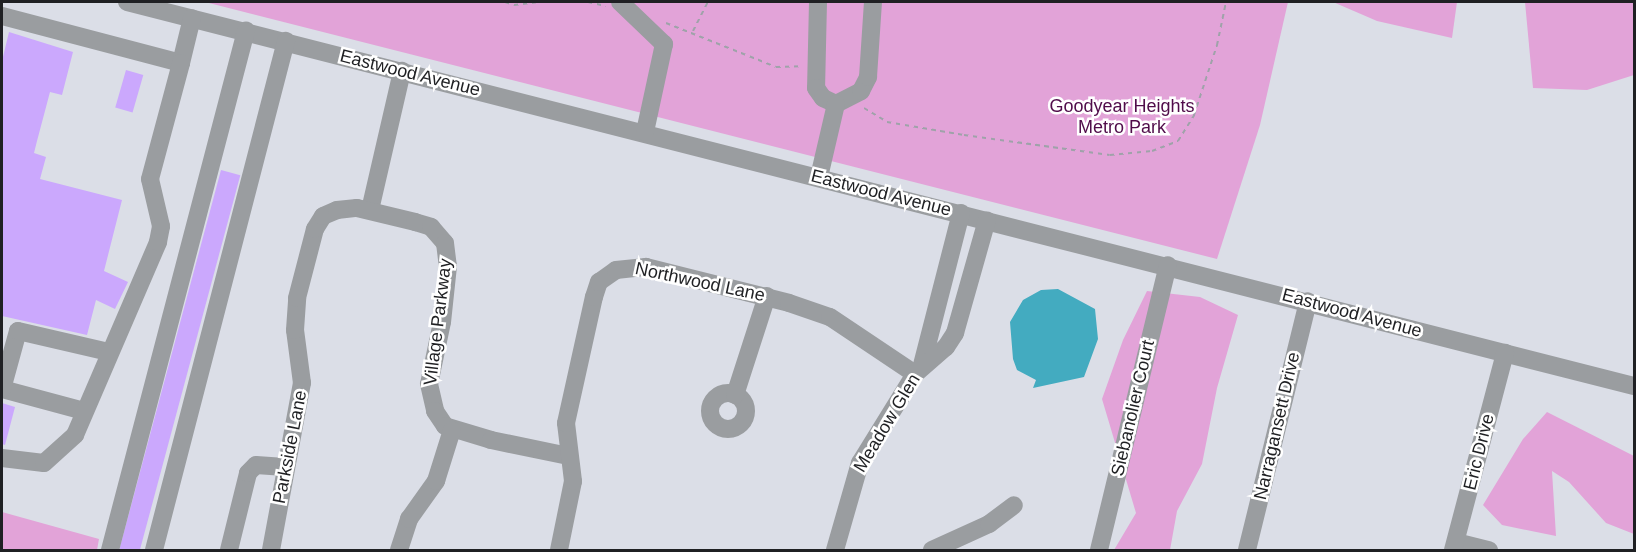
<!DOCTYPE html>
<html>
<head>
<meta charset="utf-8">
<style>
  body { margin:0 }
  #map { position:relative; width:1636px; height:552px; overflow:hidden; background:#dbdee7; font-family:Arial,sans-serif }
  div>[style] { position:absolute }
  .green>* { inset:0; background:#e2a3d8 }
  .water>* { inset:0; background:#43abc0 }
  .building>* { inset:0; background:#cba8fd; transform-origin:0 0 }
  .path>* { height:2px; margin-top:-1px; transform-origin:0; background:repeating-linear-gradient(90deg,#9fa2a9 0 4.5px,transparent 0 9px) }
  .minor>* { height:18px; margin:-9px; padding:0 9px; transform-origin:9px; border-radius:9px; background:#9a9da0 }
  .minor>.ring { margin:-9px; padding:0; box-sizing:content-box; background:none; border:18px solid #9a9da0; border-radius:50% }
  span { translate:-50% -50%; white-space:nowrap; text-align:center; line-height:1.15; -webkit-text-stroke:5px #fff; paint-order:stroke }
  .street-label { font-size:18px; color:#1f2023 }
  .park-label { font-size:18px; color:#500c4a }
  .frame { position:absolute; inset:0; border:3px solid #1f2023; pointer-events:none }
</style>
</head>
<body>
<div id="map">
  <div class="green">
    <div style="clip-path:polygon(205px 2px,1288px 2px,1260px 125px,1217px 259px)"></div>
    <div style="clip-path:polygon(1333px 2px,1457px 2px,1452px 38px,1377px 21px)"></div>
    <div style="clip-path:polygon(1525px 2px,1634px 2px,1634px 75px,1587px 90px,1533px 88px)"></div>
    <div style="clip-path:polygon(1147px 291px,1200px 297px,1238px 315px,1217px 388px,1202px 464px,1177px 511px,1170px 550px,1114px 550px,1136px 513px,1102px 399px,1123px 340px)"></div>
    <div style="clip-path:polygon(1547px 412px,1634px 456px,1634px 534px,1606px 523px,1569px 482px,1552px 471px,1556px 536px,1502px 525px,1483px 505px,1523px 439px)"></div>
    <div style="clip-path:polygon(2px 512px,99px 539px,97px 550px,2px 550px)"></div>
  </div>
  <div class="water">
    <div style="clip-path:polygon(1058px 289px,1095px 309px,1098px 339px,1084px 377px,1033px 388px,1036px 380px,1017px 370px,1013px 359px,1010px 322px,1023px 300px,1041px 290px)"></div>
  </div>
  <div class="building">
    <div style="clip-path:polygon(9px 32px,73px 52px,62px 95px,50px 92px,37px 141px,34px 153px,46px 157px,40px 179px,122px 200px,104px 271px,128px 282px,115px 309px,96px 300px,87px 335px,2px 316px,2px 61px)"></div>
    <div style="left:126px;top:70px;width:18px;height:39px;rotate:16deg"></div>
    <div style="left:221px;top:170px;width:20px;height:393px;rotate:15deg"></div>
    <div style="clip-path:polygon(2px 403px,15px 407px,5px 445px,2px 444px)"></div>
  </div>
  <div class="path">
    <div style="left:505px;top:2px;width:9px;rotate:18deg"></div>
    <div style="left:514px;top:5px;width:25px;rotate:-7deg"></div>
    <div style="left:588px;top:2px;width:18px;rotate:13deg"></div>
    <div style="left:666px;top:23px;width:118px;rotate:21.8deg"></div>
    <div style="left:776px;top:67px;width:25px;rotate:-2deg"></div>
    <div style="left:693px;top:31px;width:33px;rotate:-63deg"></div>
    <div style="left:864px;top:108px;width:27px;rotate:31deg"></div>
    <div style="left:887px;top:122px;width:78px;rotate:9.6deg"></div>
    <div style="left:964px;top:135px;width:147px;rotate:7.8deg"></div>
    <div style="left:1110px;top:155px;width:42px;rotate:-5.4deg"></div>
    <div style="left:1152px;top:151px;width:28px;rotate:-21deg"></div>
    <div style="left:1178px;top:141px;width:31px;rotate:-58deg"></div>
    <div style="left:1194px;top:115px;width:74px;rotate:-71.8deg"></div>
    <div style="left:1217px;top:45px;width:44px;rotate:-78.2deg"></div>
  </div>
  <div class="minor">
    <div style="left:127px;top:2px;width:1555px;rotate:14.3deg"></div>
    <div style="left:620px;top:2px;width:61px;rotate:43.7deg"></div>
    <div style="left:664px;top:44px;width:90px;rotate:102.2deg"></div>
    <div style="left:818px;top:2px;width:86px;rotate:91.3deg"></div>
    <div style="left:816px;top:88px;width:12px;rotate:55deg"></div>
    <div style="left:823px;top:98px;width:14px;rotate:25deg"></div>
    <div style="left:836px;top:104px;width:28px;rotate:-27deg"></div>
    <div style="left:861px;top:91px;width:16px;rotate:-63deg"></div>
    <div style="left:868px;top:77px;width:75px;rotate:-86.2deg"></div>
    <div style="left:2px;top:16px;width:185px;rotate:14.7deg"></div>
    <div style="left:181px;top:63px;width:46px;rotate:-76.3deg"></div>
    <div style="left:819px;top:177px;width:75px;rotate:-76.9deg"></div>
    <div style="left:370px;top:210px;width:143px;rotate:-77deg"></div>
    <div style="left:922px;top:365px;width:157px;rotate:-75.6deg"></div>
    <div class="ring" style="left:710px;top:393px;width:18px;height:18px"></div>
    <div style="left:735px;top:395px;width:104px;rotate:-72.1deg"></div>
    <div style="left:84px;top:411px;width:85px;rotate:-165deg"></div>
    <div style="left:2px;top:389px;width:60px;rotate:-74.6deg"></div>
    <div style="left:18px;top:331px;width:92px;rotate:13.1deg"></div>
    <div style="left:2px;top:458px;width:42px;rotate:6.8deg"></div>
    <div style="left:44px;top:463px;width:42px;rotate:-42.1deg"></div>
    <div style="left:75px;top:435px;width:210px;rotate:-66.7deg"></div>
    <div style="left:158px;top:242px;width:16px;rotate:-79deg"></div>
    <div style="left:161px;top:226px;width:48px;rotate:-103.2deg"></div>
    <div style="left:150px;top:179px;width:120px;rotate:-75deg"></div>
    <div style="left:1456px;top:542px;width:34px;rotate:14deg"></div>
    <div style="left:110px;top:550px;width:537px;rotate:-75.32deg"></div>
    <div style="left:154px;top:550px;width:526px;rotate:-75.46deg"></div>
    <div style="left:229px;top:550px;width:79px;rotate:-76.1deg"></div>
    <div style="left:248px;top:473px;width:11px;rotate:-45deg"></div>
    <div style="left:256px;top:465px;width:29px;rotate:4deg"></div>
    <div style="left:271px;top:550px;width:170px;rotate:-79.5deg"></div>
    <div style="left:302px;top:383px;width:53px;rotate:-97.5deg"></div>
    <div style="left:295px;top:330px;width:32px;rotate:-86deg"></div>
    <div style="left:297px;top:298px;width:71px;rotate:-75.4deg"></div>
    <div style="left:315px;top:229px;width:15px;rotate:-58deg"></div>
    <div style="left:323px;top:216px;width:15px;rotate:-23deg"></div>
    <div style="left:337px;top:210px;width:20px;rotate:-6deg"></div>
    <div style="left:357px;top:208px;width:60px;rotate:13.6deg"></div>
    <div style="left:415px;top:222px;width:17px;rotate:17deg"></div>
    <div style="left:431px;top:227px;width:21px;rotate:49deg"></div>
    <div style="left:445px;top:243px;width:23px;rotate:83deg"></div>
    <div style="left:448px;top:266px;width:56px;rotate:96.1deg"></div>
    <div style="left:442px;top:322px;width:63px;rotate:101.8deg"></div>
    <div style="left:429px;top:384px;width:28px;rotate:77deg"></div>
    <div style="left:435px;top:411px;width:18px;rotate:56deg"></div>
    <div style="left:445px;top:426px;width:48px;rotate:16.9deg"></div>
    <div style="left:491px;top:440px;width:79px;rotate:11.7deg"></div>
    <div style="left:399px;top:550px;width:33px;rotate:-72deg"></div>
    <div style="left:409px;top:519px;width:47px;rotate:-54.6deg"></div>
    <div style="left:436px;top:481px;width:53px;rotate:-72.6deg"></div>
    <div style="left:559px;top:550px;width:70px;rotate:-78.5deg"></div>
    <div style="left:573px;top:481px;width:58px;rotate:-96.9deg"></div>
    <div style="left:566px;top:423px;width:129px;rotate:-77.5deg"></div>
    <div style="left:594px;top:297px;width:16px;rotate:-72deg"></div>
    <div style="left:599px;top:282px;width:21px;rotate:-35deg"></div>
    <div style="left:616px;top:270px;width:30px;rotate:-6deg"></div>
    <div style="left:646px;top:267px;width:147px;rotate:14.1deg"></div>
    <div style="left:789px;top:303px;width:43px;rotate:18.9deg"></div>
    <div style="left:830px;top:317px;width:102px;rotate:33.8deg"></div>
    <div style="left:835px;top:550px;width:91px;rotate:-74deg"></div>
    <div style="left:860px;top:463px;width:105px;rotate:-58.3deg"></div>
    <div style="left:915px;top:374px;width:41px;rotate:-41.1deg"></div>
    <div style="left:946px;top:347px;width:17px;rotate:-57deg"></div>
    <div style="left:955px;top:333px;width:117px;rotate:-74.2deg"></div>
    <div style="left:932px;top:550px;width:63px;rotate:-24.5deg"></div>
    <div style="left:989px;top:524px;width:31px;rotate:-37deg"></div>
    <div style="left:1099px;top:550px;width:293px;rotate:-76.4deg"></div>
    <div style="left:1247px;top:550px;width:256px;rotate:-76.2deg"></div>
    <div style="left:1453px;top:550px;width:204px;rotate:-75.2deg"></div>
  </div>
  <div class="street-label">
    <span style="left:410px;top:73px;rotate:14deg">Eastwood Avenue</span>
    <span style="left:881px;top:193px;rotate:14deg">Eastwood Avenue</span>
    <span style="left:700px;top:282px;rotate:12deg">Northwood Lane</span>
    <span style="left:1352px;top:313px;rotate:15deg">Eastwood Avenue</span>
    <span style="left:438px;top:322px;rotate:-83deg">Village Parkway</span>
    <span style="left:1133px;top:408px;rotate:-77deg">Siebanolier Court</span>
    <span style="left:887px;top:423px;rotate:-59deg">Meadow Glen</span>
    <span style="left:1277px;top:426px;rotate:-77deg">Narragansett Drive</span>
    <span style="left:290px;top:447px;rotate:-79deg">Parkside Lane</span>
    <span style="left:1479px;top:452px;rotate:-76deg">Eric Drive</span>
  </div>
  <div class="park-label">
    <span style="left:1122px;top:117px">Goodyear Heights<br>Metro Park</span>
  </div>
  <div class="frame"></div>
</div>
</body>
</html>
